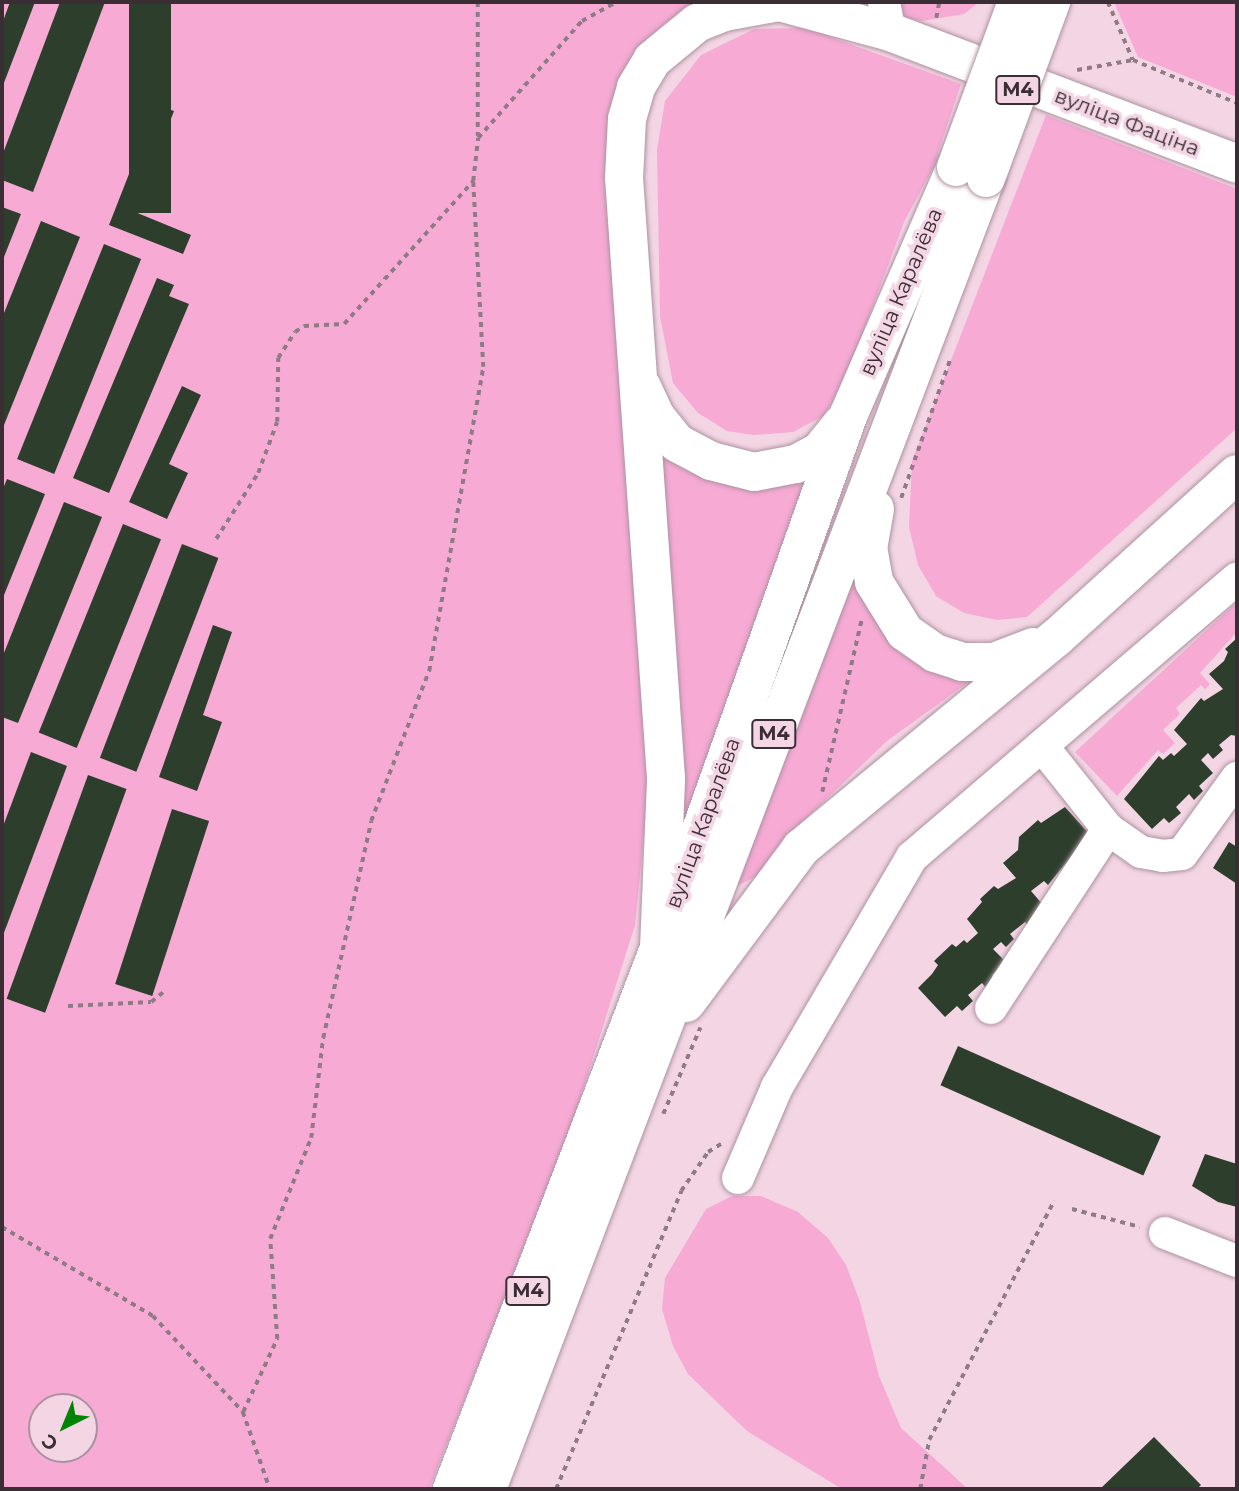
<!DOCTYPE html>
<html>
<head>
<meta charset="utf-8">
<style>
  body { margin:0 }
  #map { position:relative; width:1239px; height:1491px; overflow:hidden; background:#f3d5e4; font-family:Montserrat,sans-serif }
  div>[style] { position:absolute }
  .green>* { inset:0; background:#f6aad4 }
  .building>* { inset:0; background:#2d3f2c; transform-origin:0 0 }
  .path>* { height:3.5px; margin-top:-1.75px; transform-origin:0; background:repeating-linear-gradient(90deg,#8f7b85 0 5px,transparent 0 10px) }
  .roads { filter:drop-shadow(0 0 2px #ae92a0) drop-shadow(0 0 2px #ae92a0) }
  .minor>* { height:32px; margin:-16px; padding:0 16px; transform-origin:16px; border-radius:16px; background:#fff }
  .major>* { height:38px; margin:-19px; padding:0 19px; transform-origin:19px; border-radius:19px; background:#fff }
  .bridges { filter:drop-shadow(0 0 2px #ae92a0) drop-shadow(0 0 2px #ae92a0) }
  .major-bridge>* { height:38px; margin:-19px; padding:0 19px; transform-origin:19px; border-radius:19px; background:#fff }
  span { translate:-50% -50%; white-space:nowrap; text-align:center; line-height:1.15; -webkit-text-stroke:7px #f3d5e4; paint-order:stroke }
  .shield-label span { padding:2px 5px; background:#f3d5e4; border:2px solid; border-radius:5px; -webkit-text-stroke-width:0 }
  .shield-label { font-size:19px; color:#3a2e34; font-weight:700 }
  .street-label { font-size:21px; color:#3a2e34 }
  .frame { position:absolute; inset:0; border:4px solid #3a2e34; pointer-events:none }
  .north { position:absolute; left:28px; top:1393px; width:70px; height:70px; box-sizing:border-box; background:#f3d5e4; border:2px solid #a9929e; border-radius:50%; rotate:223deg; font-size:19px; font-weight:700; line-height:28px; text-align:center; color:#3a2e34 }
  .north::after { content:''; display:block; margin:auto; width:24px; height:32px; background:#018405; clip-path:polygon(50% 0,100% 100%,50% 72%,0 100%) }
</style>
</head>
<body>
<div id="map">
  <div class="green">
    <div style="clip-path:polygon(evenodd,2px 2px,701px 2px,665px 23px,642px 45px,649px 786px,635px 925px,568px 1137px,429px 1489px,2px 1489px,2px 2px,42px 1407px,84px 1407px,84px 1449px,42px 1449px,42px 1407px)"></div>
    <div style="clip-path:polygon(830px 2px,979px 2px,964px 14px,922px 21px)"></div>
    <div style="clip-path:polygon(1114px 2px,1237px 2px,1237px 97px,1138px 57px)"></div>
    <div style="clip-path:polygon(805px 28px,961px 84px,933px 168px,904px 222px,843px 387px,823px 416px,793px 432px,754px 435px,727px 431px,698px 413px,673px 383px,660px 316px,657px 150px,665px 101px,701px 55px,754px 29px)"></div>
    <div style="clip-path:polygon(1046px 115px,1237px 189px,1237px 428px,1027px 617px,997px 620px,964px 613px,936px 596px,918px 565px,909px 527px,912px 461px)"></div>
    <div style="clip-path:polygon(659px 438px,798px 476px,808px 496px,681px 846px)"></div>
    <div style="clip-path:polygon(852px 567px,981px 673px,887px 741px,795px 829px,757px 876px,735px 887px)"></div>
    <div style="clip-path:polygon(1237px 602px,1237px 632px,1200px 673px,1210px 684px,1205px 689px,1201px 685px,1176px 708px,1180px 714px,1163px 730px,1175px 743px,1163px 754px,1158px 750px,1117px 796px,1075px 752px)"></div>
    <div style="clip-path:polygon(732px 1196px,761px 1196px,798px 1212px,828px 1238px,846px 1265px,860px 1302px,879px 1376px,901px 1428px,968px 1489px,842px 1489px,747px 1431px,688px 1374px,673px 1346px,662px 1309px,665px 1278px,706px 1209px)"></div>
  </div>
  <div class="building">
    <div style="clip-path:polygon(10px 2px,35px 2px,2px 88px,2px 24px)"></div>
    <div style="clip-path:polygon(60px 2px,105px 2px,33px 192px,2px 180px,2px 156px)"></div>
    <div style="left:129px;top:2px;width:42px;height:211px"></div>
    <div style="clip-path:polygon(156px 105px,174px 111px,135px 212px,191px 235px,183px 254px,109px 225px)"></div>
    <div style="clip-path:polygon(2px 207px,21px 214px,2px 262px)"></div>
    <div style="clip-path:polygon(41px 221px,80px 237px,2px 430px,2px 318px)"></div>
    <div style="left:104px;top:244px;width:40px;height:232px;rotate:22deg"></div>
    <div style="clip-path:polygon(157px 278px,174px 285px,169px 296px,189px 304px,109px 493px,73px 478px)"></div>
    <div style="clip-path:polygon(182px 386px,201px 395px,169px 464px,188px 473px,167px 519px,129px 502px)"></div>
    <div style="clip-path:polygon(7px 479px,45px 494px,2px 600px,2px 491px)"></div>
    <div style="clip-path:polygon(64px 502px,102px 517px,18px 723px,2px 717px,2px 658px)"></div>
    <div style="left:123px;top:524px;width:41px;height:225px;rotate:22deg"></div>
    <div style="left:182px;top:544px;width:39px;height:229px;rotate:21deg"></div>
    <div style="clip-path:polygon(213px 625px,232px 632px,203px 715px,222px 722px,197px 791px,159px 777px)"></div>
    <div style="clip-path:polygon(1237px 638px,1237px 736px,1231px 735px,1219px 745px,1223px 750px,1213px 759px,1208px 753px,1201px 760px,1213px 773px,1199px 786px,1203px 791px,1194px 800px,1189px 794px,1176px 807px,1181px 813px,1169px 823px,1164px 818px,1152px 829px,1124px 799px,1159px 756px,1163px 760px,1171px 753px,1174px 756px,1187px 744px,1174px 730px,1201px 698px,1204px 701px,1223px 689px,1209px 674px,1224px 661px,1228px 652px,1225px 649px)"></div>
    <div style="clip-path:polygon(31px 752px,67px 766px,2px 938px,2px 829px)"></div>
    <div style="left:88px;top:775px;width:41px;height:238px;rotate:20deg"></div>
    <div style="clip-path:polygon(1065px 807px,1093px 838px,1075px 863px,1070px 858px,1048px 885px,1044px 881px,1031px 891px,1044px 906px,1028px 926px,1025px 922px,1010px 934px,1014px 939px,1006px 947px,1001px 942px,993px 949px,1006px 962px,992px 975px,997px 980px,987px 989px,982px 983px,968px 995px,973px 1001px,962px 1011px,957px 1006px,945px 1017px,918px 988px,932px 974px,938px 965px,934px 961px,952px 944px,956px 947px,964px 940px,967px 943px,978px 933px,967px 919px,982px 902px,980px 899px,994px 886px,998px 889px,1016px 878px,1003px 863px,1018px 850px,1019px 837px,1038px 820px,1041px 823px)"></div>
    <div style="left:172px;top:809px;width:39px;height:184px;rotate:18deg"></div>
    <div style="clip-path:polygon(1229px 842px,1237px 847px,1237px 884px,1213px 868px)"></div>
    <div style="left:958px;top:1046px;width:222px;height:43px;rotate:24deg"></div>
    <div style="clip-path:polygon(1205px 1154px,1237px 1164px,1237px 1207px,1218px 1202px,1192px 1186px)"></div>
    <div style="clip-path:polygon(1154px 1437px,1201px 1485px,1197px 1489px,1100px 1489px)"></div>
  </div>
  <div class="path">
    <div style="left:478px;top:2px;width:134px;rotate:90deg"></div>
    <div style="left:1108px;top:2px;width:63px;rotate:66.7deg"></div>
    <div style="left:936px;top:18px;width:16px;rotate:-79deg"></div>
    <div style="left:1077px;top:70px;width:57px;rotate:-10.1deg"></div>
    <div style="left:1133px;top:60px;width:113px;rotate:22.5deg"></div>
    <div style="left:901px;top:498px;width:146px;rotate:-70.5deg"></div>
    <div style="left:216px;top:539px;width:78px;rotate:-57.5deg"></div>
    <div style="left:258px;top:473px;width:54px;rotate:-69.6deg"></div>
    <div style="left:277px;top:422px;width:64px;rotate:-89.1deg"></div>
    <div style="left:278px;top:358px;width:31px;rotate:-57deg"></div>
    <div style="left:295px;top:332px;width:11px;rotate:-34deg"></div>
    <div style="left:304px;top:326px;width:40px;rotate:-2.9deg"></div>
    <div style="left:344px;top:324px;width:193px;rotate:-47.9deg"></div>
    <div style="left:473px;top:181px;width:43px;rotate:-83.4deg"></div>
    <div style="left:478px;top:138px;width:157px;rotate:-48.4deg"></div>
    <div style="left:582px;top:21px;width:39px;rotate:-29deg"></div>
    <div style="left:822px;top:792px;width:179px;rotate:-77.1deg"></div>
    <div style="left:68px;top:1006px;width:83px;rotate:-2.8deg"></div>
    <div style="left:151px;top:1002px;width:19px;rotate:-39deg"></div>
    <div style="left:663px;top:1114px;width:94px;rotate:-66.7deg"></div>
    <div style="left:1072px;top:1209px;width:70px;rotate:14.8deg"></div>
    <div style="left:2px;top:1227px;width:175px;rotate:30.5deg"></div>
    <div style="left:153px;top:1316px;width:132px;rotate:46.8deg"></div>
    <div style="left:243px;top:1412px;width:82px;rotate:70.7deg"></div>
    <div style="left:243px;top:1412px;width:81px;rotate:-65deg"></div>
    <div style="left:277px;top:1339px;width:100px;rotate:-94deg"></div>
    <div style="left:270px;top:1239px;width:109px;rotate:-67.9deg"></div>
    <div style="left:311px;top:1138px;width:101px;rotate:-83.2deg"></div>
    <div style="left:323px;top:1038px;width:222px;rotate:-77.5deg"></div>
    <div style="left:371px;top:821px;width:161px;rotate:-68.9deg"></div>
    <div style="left:429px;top:671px;width:309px;rotate:-79.9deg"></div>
    <div style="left:483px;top:367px;width:186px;rotate:-93.1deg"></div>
    <div style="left:556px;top:1489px;width:323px;rotate:-67.2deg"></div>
    <div style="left:681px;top:1191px;width:47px;rotate:-55.3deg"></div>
    <div style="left:708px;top:1152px;width:19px;rotate:-32deg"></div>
    <div style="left:920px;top:1489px;width:50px;rotate:-79.6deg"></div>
    <div style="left:929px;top:1440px;width:270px;rotate:-62.4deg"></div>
  </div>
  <div class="roads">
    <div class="minor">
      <div style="left:884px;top:2px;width:31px;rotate:79deg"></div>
      <div style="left:1042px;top:746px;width:106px;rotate:51.5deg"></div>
      <div style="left:1108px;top:829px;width:40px;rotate:34.9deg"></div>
      <div style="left:1141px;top:852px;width:22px;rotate:10deg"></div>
      <div style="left:1163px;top:856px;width:19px;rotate:-6deg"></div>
      <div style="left:1182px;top:854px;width:94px;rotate:-54.1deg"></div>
      <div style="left:991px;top:1008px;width:214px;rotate:-56.8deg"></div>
      <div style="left:738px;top:1178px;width:99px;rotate:-66.8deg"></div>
      <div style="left:777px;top:1087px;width:267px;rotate:-59.6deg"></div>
      <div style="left:912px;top:857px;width:428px;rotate:-40.6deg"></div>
      <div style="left:1165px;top:1233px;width:77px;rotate:21.3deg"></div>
    </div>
    <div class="major">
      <div style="left:642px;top:387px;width:33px;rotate:65deg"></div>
      <div style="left:656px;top:417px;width:33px;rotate:51deg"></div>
      <div style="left:677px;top:443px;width:38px;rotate:28deg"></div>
      <div style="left:711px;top:461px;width:44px;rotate:14.3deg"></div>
      <div style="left:754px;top:472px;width:43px;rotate:-10.8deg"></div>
      <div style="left:796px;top:464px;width:27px;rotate:-28deg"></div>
      <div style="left:820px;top:451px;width:35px;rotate:-51deg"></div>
      <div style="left:875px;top:509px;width:39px;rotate:100deg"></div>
      <div style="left:868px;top:547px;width:36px;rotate:80deg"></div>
      <div style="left:874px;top:582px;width:59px;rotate:58.2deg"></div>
      <div style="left:905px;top:632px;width:37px;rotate:35deg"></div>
      <div style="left:935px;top:653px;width:28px;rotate:18deg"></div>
      <div style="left:962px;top:662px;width:32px"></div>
      <div style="left:994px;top:662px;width:42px;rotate:-21deg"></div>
      <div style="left:659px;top:948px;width:170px;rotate:-87.6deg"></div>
      <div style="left:666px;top:778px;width:601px;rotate:-94deg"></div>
      <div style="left:624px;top:178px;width:59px;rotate:-87.1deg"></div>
      <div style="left:627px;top:119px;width:33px;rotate:-74deg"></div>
      <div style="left:636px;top:87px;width:31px;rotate:-59deg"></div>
      <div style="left:652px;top:60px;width:58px;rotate:-39.4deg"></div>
      <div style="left:697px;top:23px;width:29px;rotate:-22deg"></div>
      <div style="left:724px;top:12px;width:56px;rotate:-10.3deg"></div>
      <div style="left:779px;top:2px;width:115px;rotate:15.1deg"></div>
      <div style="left:890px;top:32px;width:371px;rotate:20.8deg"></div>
      <div style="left:686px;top:1003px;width:193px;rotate:-53.4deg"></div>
      <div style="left:801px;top:848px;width:330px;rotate:-39.5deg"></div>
      <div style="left:1056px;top:638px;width:244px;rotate:-42.2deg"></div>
      <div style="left:452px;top:1489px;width:579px;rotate:-69.06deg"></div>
      <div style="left:659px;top:948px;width:565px;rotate:-70.44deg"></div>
      <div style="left:848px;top:416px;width:271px;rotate:-66.6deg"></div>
      <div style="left:487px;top:1489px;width:1403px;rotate:-69.16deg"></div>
    </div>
  </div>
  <div class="bridges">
    <div class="major-bridge">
      <div style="left:956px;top:167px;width:176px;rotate:-69.7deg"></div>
      <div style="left:986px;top:178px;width:188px;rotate:-69.7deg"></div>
    </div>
  </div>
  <div class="shield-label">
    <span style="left:1018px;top:90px">М4</span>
    <span style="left:774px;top:734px">М4</span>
    <span style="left:528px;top:1291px">М4</span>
  </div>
  <div class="street-label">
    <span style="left:1127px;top:122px;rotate:21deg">вуліца Фаціна</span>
    <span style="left:901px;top:292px;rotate:-67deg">вуліца Каралёва</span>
    <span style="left:703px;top:823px;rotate:-70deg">вуліца Каралёва</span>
  </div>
  <div class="frame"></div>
  <div class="north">С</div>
</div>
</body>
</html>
